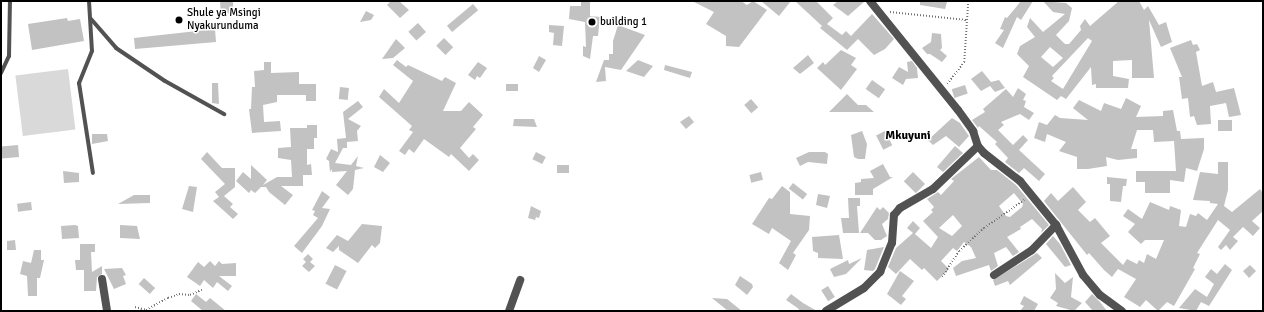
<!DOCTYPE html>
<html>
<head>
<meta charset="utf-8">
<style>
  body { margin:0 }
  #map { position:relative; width:1264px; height:312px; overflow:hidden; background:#fff; font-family:Signika,sans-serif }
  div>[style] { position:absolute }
  .green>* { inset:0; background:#d9d9d9; transform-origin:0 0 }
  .building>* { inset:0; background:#c2c2c2; transform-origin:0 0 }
  .path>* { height:1.5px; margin-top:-0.75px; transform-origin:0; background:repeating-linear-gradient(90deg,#747474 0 1px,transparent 0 3px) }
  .lane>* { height:4px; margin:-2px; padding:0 2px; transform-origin:2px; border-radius:2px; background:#525252 }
  .street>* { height:8px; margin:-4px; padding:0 4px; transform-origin:4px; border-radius:4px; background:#525252 }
  .dots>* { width:11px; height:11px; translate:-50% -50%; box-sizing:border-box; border:2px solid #fff; border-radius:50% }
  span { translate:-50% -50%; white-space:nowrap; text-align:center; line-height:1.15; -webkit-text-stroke:3px #fff; paint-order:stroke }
  .poi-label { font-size:11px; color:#000 }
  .left { translate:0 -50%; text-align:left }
  .neighbourhood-label { font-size:12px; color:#000; font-weight:700 }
  .frame { position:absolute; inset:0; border:2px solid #000; pointer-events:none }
</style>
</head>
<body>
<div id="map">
  <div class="green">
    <div style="left:68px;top:69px;width:61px;height:53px;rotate:83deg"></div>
  </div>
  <div class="building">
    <div style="clip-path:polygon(220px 1px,233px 1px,233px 13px,221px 14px)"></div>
    <div style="clip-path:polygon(391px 1px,399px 1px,409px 10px,400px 18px,387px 5px)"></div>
    <div style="clip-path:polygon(581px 1px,590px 1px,590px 16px,600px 17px,598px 36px,593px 36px,590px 59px,583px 56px,583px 46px,586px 47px,585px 22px,569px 19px,570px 6px,581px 6px)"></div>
    <div style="clip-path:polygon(692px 1px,741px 1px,747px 5px,753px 1px,767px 10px,739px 47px,726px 46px,726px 36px,706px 24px,714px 12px)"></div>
    <div style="clip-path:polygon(761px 1px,791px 1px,779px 16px)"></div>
    <div style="clip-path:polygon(795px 1px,816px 1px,833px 18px,827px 24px,842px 35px,846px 31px,851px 36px,872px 14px,894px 39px,885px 49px,874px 55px,858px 39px,847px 50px,820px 28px,822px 26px)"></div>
    <div style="clip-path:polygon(838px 1px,865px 1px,848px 16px,833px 5px)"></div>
    <div style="clip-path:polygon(920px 1px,947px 2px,945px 9px,920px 5px)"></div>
    <div style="clip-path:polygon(1021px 1px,1033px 1px,1021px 20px,1017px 17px,1003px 48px,995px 43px,1004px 30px,1000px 29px,1005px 17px,1007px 18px)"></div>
    <div style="clip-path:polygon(evenodd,1043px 1px,1066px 3px,1072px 8px,1069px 21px,1056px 35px,1065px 44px,1069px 44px,1081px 30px,1080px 26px,1085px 19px,1090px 26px,1119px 1px,1139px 1px,1144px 10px,1148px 6px,1159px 25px,1166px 22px,1172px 42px,1161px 47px,1149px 20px,1154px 78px,1132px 78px,1132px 60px,1113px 61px,1113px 76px,1129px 79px,1128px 88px,1096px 88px,1096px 84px,1092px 85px,1091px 67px,1066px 99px,1061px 96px,1057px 100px,1023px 77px,1029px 66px,1017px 54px,1020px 46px,1035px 37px,1027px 27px,1030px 18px,1043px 32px,1065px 14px,1053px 12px,1043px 1px,1088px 38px,1092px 41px,1063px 89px,1051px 81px,1054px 78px,1052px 76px,1088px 38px,1043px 1px,1050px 47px,1063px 58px,1053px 67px,1041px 57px,1050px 47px)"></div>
    <div style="left:473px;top:4px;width:8px;height:34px;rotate:50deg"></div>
    <div style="clip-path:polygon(366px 11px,374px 15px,371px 20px,360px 22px)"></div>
    <div style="clip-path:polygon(67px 18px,68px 21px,80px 19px,84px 41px,32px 50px,28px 24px)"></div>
    <div style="left:418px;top:23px;width:12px;height:13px;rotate:48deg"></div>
    <div style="clip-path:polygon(549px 25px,564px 26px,562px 46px,553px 45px,554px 33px,549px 32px)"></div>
    <div style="clip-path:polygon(618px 25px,645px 35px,621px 70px,605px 67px,606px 81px,596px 82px,604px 60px,609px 60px,609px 54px,613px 54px,613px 41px)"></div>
    <div style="clip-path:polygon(215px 29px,216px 42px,135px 49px,134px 38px)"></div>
    <div style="clip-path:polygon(932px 33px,941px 34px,942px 48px,940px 50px,947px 56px,942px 62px,930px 54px,927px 54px,922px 48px,931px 42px)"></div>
    <div style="left:444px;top:38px;width:13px;height:11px;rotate:45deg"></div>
    <div style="clip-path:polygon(396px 39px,405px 48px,393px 58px,382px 59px)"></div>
    <div style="clip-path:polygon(1191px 40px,1193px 45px,1197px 44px,1200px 50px,1196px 52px,1202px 86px,1213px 82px,1216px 92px,1234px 88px,1241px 115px,1229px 117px,1226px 103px,1210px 106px,1211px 124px,1197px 125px,1194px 116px,1190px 117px,1188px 98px,1182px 99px,1179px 77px,1182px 77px,1170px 48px)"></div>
    <div style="clip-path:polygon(841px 50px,856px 58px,851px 65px,857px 69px,841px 90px,817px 68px,823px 62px,825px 65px)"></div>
    <div style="clip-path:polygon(808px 55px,814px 63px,800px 74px,793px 68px)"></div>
    <div style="clip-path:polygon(539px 56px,546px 60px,539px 72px,533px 68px)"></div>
    <div style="clip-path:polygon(397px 60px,406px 67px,408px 65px,442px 81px,445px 77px,456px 83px,443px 111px,461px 111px,469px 102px,483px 115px,473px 127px,476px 129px,460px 148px,469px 158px,473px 154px,479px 160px,469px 171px,451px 154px,449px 157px,424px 139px,414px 153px,409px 149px,405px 155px,399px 151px,413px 132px,409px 130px,412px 126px,379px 97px,384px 89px,399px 103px,413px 81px,393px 65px)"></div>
    <div style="clip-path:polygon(638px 60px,653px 66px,644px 77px,626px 71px)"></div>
    <div style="clip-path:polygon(912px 61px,917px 68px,918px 78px,906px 79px,903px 85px,892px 78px,899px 67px,908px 72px,907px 62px)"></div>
    <div style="clip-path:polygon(264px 62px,271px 62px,271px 73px,299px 72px,299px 84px,316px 84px,316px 101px,306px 101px,306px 95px,277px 95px,277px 102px,263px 105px,264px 122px,280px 121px,281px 131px,252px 133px,249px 109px,251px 109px,252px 87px,255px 87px,254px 71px,264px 70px)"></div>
    <div style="clip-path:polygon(478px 62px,487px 68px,480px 78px,477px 76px,475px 80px,468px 75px)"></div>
    <div style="clip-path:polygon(665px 65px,692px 72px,690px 78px,664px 70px)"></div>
    <div style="clip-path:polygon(982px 71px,991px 82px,999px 80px,1005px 88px,995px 92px,990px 86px,981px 91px,971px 79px)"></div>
    <div style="left:872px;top:80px;width:16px;height:11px;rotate:35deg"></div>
    <div style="clip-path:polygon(212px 83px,218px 83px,219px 104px,212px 103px)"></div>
    <div style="left:506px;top:84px;width:12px;height:7px"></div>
    <div style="left:965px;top:85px;width:9px;height:14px;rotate:72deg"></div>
    <div style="left:340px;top:87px;width:9px;height:12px;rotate:6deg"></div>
    <div style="clip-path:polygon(1018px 88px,1026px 94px,1023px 100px,1026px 101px,1024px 107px,1034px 113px,1029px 120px,1020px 114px,1001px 122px,1004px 125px,998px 130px,1013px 145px,1023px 135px,1028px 140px,1019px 150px,1045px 174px,1039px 181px,1024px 168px,1019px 173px,1005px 162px,1008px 158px,995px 144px,997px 142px,979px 126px,978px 128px,972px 120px,985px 112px,983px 109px,1006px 89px,1013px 97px)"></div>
    <div style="clip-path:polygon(847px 94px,858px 105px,866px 105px,874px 112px,829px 112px)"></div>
    <div style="clip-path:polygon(1126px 98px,1141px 106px,1136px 117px,1163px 116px,1163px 111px,1173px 110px,1177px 131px,1180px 131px,1181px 139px,1204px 138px,1204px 149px,1197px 171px,1186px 168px,1184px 182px,1170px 180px,1170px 193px,1145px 193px,1145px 182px,1136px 182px,1136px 171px,1176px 171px,1174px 141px,1154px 142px,1153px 130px,1137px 130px,1131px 149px,1137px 149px,1137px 158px,1118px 160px,1106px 157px,1107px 166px,1088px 169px,1077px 169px,1077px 157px,1059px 151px,1066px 142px,1047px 134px,1045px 142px,1034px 138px,1039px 122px,1047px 125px,1055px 115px,1060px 118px,1088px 120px,1073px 108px,1079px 100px,1101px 111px,1104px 103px,1121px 109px)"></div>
    <div style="left:751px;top:99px;width:11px;height:9px;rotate:49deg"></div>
    <div style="clip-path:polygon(358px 101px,363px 107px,348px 119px,361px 126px,357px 131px,358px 141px,347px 142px,347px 148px,343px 148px,335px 163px,351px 165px,358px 156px,356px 166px,364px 168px,355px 170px,353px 189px,348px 195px,336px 185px,347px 171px,332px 172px,332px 169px,330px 172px,329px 161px,326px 159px,331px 149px,338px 152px,337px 139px,346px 138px,343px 112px)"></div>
    <div style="clip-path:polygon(689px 116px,694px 122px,686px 129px,680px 122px)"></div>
    <div style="clip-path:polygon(952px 118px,960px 123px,969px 136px,959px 147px,946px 136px,933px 145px,928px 140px)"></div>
    <div style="clip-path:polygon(514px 119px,534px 119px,537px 127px,513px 126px)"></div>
    <div style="left:1232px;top:120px;width:11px;height:14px;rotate:90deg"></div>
    <div style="clip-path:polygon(307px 125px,317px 125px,317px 138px,314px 138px,314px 149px,307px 149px,307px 165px,311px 164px,312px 175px,303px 175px,303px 186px,281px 186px,293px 195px,285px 205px,269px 192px,266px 187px,261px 187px,255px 193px,251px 190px,249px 193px,236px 181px,243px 172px,251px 179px,251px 165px,267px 180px,263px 185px,277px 177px,292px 177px,291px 160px,278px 158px,278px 148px,291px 147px,290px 128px,307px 128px)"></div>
    <div style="clip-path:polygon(862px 131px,867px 144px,865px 159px,858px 159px,854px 157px,851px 135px)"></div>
    <div style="left:885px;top:131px;width:16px;height:10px;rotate:63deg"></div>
    <div style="clip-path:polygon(92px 134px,107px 134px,108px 141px,92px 144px)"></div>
    <div style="left:18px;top:145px;width:12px;height:17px;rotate:85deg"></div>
    <div style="clip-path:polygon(955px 146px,963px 153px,943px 172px,937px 167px)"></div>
    <div style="clip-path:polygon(207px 152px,222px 168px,235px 168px,235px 187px,224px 196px,233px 204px,230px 207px,238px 214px,233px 219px,213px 201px,219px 197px,215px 192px,225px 184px,201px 159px)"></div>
    <div style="left:536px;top:152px;width:11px;height:8px;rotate:27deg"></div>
    <div style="clip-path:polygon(809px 152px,825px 152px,828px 154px,827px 164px,808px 162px,800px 166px,796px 158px)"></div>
    <div style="clip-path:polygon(380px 155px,390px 163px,383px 172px,374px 167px)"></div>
    <div style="clip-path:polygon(evenodd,979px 157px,991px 170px,997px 170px,1016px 185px,1049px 225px,1041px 233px,1042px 229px,1032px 219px,1020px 227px,1021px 229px,1007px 237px,1019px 252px,1013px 256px,1006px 247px,994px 253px,998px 266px,991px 271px,989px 265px,956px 276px,953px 268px,962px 261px,976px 258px,971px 247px,964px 242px,957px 251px,953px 248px,941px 261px,949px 269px,937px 281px,924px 268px,922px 270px,910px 259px,896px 274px,888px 267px,896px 248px,913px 233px,907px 228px,913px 221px,920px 228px,915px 234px,931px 248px,938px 237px,923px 221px,933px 212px,931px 210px,934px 207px,927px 199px,938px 192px,941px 195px,954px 181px,951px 179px,979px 157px,1014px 193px,1023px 204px,1022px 207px,1010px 217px,1006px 216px,999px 206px,1014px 193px,979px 157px,953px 215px,962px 226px,952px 236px,939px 228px,953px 215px)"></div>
    <div style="clip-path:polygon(1218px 162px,1228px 162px,1228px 190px,1224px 206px,1232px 212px,1260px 189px,1263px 193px,1263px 211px,1252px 221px,1260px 228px,1253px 236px,1243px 227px,1233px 237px,1238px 241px,1230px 250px,1226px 245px,1221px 250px,1218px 247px,1230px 230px,1218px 220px,1197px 253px,1200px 254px,1193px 268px,1195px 269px,1174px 306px,1167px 302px,1158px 311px,1146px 300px,1140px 307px,1124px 297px,1136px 279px,1118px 269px,1112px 277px,1104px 270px,1089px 253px,1087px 255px,1044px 201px,1051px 193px,1058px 201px,1073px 187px,1086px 202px,1078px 210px,1090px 222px,1095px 218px,1110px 236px,1101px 243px,1123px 265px,1127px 259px,1137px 264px,1139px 260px,1144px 263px,1147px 254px,1156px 259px,1164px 240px,1145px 240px,1141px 244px,1128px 232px,1135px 224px,1123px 216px,1128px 209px,1142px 219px,1150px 202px,1169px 210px,1170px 206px,1181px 210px,1179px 226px,1186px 227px,1190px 214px,1196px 216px,1198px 213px,1207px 220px,1218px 204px,1210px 203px,1210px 201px,1193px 200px,1200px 172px,1218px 174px)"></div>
    <div style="clip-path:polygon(883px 164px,890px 177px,893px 177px,873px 189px,873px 195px,855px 195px,855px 183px,861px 182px,861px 179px,874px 178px,870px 171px)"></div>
    <div style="left:557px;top:165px;width:12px;height:8px"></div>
    <div style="clip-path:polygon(63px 171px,79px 173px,79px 182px,64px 183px)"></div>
    <div style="left:761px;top:172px;width:8px;height:12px;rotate:76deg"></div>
    <div style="left:913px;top:172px;width:17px;height:13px;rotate:45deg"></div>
    <div style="clip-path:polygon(1107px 177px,1127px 179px,1126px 186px,1123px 186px,1121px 202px,1110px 201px,1110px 184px,1107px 184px)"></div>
    <div style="left:793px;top:183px;width:18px;height:7px;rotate:38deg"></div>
    <div style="clip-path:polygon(189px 186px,197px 187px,193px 212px,182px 209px)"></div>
    <div style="clip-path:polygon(782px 186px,790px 192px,790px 214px,810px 216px,809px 230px,793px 253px,796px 255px,788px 270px,779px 263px,791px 241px,772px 228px,769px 234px,752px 224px,769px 198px,772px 199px)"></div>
    <div style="clip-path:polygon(322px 191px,330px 197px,322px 208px,330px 209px,322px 226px,302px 253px,294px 246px,318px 218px,313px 215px,315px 211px,312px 210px)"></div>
    <div style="clip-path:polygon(818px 194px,830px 196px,827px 208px,816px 205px)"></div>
    <div style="clip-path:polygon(134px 195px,150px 195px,150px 203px,118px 204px)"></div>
    <div style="clip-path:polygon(848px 198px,860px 198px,860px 206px,857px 206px,859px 233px,843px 233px,841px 218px,849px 218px)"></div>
    <div style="left:31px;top:202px;width:8px;height:14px;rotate:83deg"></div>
    <div style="clip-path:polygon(531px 206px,541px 211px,539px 218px,536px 217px,535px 220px,528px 218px)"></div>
    <div style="clip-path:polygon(877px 207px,880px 210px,883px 207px,889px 213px,888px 219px,882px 224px,887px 236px,881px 240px,875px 240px,868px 233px,860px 233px)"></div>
    <div style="clip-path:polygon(362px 224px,382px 226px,380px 243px,375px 248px,372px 245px,358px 263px,339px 250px,339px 246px,333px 252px,326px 248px,337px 235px,348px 241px)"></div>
    <div style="clip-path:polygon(75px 225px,78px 226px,79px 238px,62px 239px,61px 226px)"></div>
    <div style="clip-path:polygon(120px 225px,137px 226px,140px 239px,120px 238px)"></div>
    <div style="clip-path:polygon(839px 235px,843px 259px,818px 258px,818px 253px,813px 251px,812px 237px)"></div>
    <div style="clip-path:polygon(1053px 236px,1060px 244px,1071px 265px,1065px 267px,1046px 244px)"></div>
    <div style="clip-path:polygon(15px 240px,16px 250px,7px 250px,7px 241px)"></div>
    <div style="clip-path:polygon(80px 244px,95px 244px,95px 252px,91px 252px,92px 272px,102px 266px,102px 274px,97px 277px,96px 291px,84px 291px,84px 270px,76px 270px,75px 260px,80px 260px)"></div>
    <div style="clip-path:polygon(884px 247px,875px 269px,873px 271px,864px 270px,867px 250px)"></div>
    <div style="clip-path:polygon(34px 250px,41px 250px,41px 260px,44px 260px,40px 278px,37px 278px,37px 296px,28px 296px,27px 276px,20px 274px,23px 261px,31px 263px)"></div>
    <div style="clip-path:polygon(1037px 253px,1042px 258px,1010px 285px,1008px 281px,995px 286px,993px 280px)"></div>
    <div style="clip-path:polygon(308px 254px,313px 259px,310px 262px,315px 266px,309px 272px,302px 266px,306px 262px,303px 259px)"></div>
    <div style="clip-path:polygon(862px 258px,846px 274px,834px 277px,830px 269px,848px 260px,849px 264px)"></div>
    <div style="clip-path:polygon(210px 261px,215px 266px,219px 261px,222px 264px,236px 263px,236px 276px,219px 276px,232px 286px,228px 291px,217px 282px,213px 288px,204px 280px,200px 286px,187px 277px,198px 262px,204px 267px)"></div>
    <div style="clip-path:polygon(1225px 264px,1232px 270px,1209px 306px,1201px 302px,1196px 311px,1179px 308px,1195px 289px,1207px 297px,1214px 284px,1205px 277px,1211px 269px,1217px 274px)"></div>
    <div style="left:335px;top:265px;width:13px;height:21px;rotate:27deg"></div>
    <div style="clip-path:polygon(1250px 265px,1256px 271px,1249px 278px,1243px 271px)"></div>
    <div style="clip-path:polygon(122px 268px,126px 275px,123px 276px,126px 284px,114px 289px,104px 269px)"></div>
    <div style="clip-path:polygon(900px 271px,914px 281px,902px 296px,906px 299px,901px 305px,887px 294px)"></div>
    <div style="clip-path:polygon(1055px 273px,1065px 283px,1073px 277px,1071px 297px,1082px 303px,1074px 311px,1056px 306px,1058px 303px,1050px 298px,1056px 289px)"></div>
    <div style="clip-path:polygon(740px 276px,752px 284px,753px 287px,747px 295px,735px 285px)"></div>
    <div style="left:144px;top:278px;width:15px;height:8px;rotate:42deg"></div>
    <div style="left:828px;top:286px;width:13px;height:8px;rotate:58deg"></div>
    <div style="clip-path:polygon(196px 294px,206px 302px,210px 298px,226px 311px,203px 311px,191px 301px)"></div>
    <div style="clip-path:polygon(791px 294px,803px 303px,817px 311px,798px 311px,799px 309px,786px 300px)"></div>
    <div style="clip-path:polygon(1092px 294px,1100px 302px,1107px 311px,1093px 311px,1085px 302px)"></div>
    <div style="clip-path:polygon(1024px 296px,1038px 304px,1034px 311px,1020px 311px,1024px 306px,1020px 304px)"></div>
    <div style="clip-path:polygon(712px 298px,727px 299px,742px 311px,728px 311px)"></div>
  </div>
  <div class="path">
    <div style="left:890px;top:12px;width:77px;rotate:5.9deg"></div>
    <div style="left:947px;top:84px;width:28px;rotate:-52deg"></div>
    <div style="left:964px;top:62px;width:61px;rotate:-86.2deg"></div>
    <div style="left:942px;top:277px;width:31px;rotate:-57deg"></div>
    <div style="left:959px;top:251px;width:34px;rotate:-43deg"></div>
    <div style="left:984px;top:228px;width:49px;rotate:-35deg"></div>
    <div style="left:135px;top:307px;width:11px;rotate:15deg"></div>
    <div style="left:146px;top:310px;width:25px;rotate:-29deg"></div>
    <div style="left:168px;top:298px;width:12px;rotate:-20deg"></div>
    <div style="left:179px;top:294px;width:11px;rotate:5deg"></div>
    <div style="left:190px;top:295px;width:14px;rotate:-25deg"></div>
  </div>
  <div class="lane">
    <div style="left:89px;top:1px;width:50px;rotate:86.6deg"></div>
    <div style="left:92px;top:51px;width:35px;rotate:112deg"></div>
    <div style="left:79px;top:83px;width:91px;rotate:81.2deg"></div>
    <div style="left:91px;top:19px;width:38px;rotate:49deg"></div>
    <div style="left:116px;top:48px;width:59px;rotate:34deg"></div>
    <div style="left:165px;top:81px;width:68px;rotate:29.2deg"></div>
    <div style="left:1px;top:73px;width:19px;rotate:-65deg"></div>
    <div style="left:9px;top:56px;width:55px;rotate:-89deg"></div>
  </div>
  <div class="street">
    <div style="left:870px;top:1px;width:140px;rotate:51.1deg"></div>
    <div style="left:958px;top:110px;width:26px;rotate:54deg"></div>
    <div style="left:973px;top:131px;width:16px;rotate:72deg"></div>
    <div style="left:978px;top:146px;width:9px;rotate:49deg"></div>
    <div style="left:984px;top:153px;width:46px;rotate:37.9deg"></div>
    <div style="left:1020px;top:181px;width:57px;rotate:50.7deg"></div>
    <div style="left:1056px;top:225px;width:57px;rotate:61.6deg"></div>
    <div style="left:1083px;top:275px;width:26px;rotate:50deg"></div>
    <div style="left:1100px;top:295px;width:27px;rotate:36deg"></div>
    <div style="left:994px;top:275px;width:45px;rotate:-33.3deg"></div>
    <div style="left:1032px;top:250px;width:35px;rotate:-46deg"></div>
    <div style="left:102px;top:279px;width:32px;rotate:81deg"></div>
    <div style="left:509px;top:311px;width:33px;rotate:-70deg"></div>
    <div style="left:826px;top:311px;width:44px;rotate:-31.2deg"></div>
    <div style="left:864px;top:288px;width:23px;rotate:-45deg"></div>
    <div style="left:880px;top:272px;width:31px;rotate:-68deg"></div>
    <div style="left:892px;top:243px;width:28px;rotate:-86deg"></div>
    <div style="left:894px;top:215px;width:9px;rotate:-49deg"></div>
    <div style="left:900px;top:208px;width:38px;rotate:-30deg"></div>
    <div style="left:933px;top:189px;width:62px;rotate:-43.7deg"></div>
  </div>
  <div class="dots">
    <div style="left:179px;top:20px;background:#000"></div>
    <div style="left:592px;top:22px;background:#000"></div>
  </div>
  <div class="poi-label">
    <span class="left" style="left:187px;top:20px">Shule ya Msingi<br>Nyakurunduma</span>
    <span class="left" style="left:600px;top:22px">building 1</span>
  </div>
  <div class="neighbourhood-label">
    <span style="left:908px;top:136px">Mkuyuni</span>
  </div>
  <div class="frame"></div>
</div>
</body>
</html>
